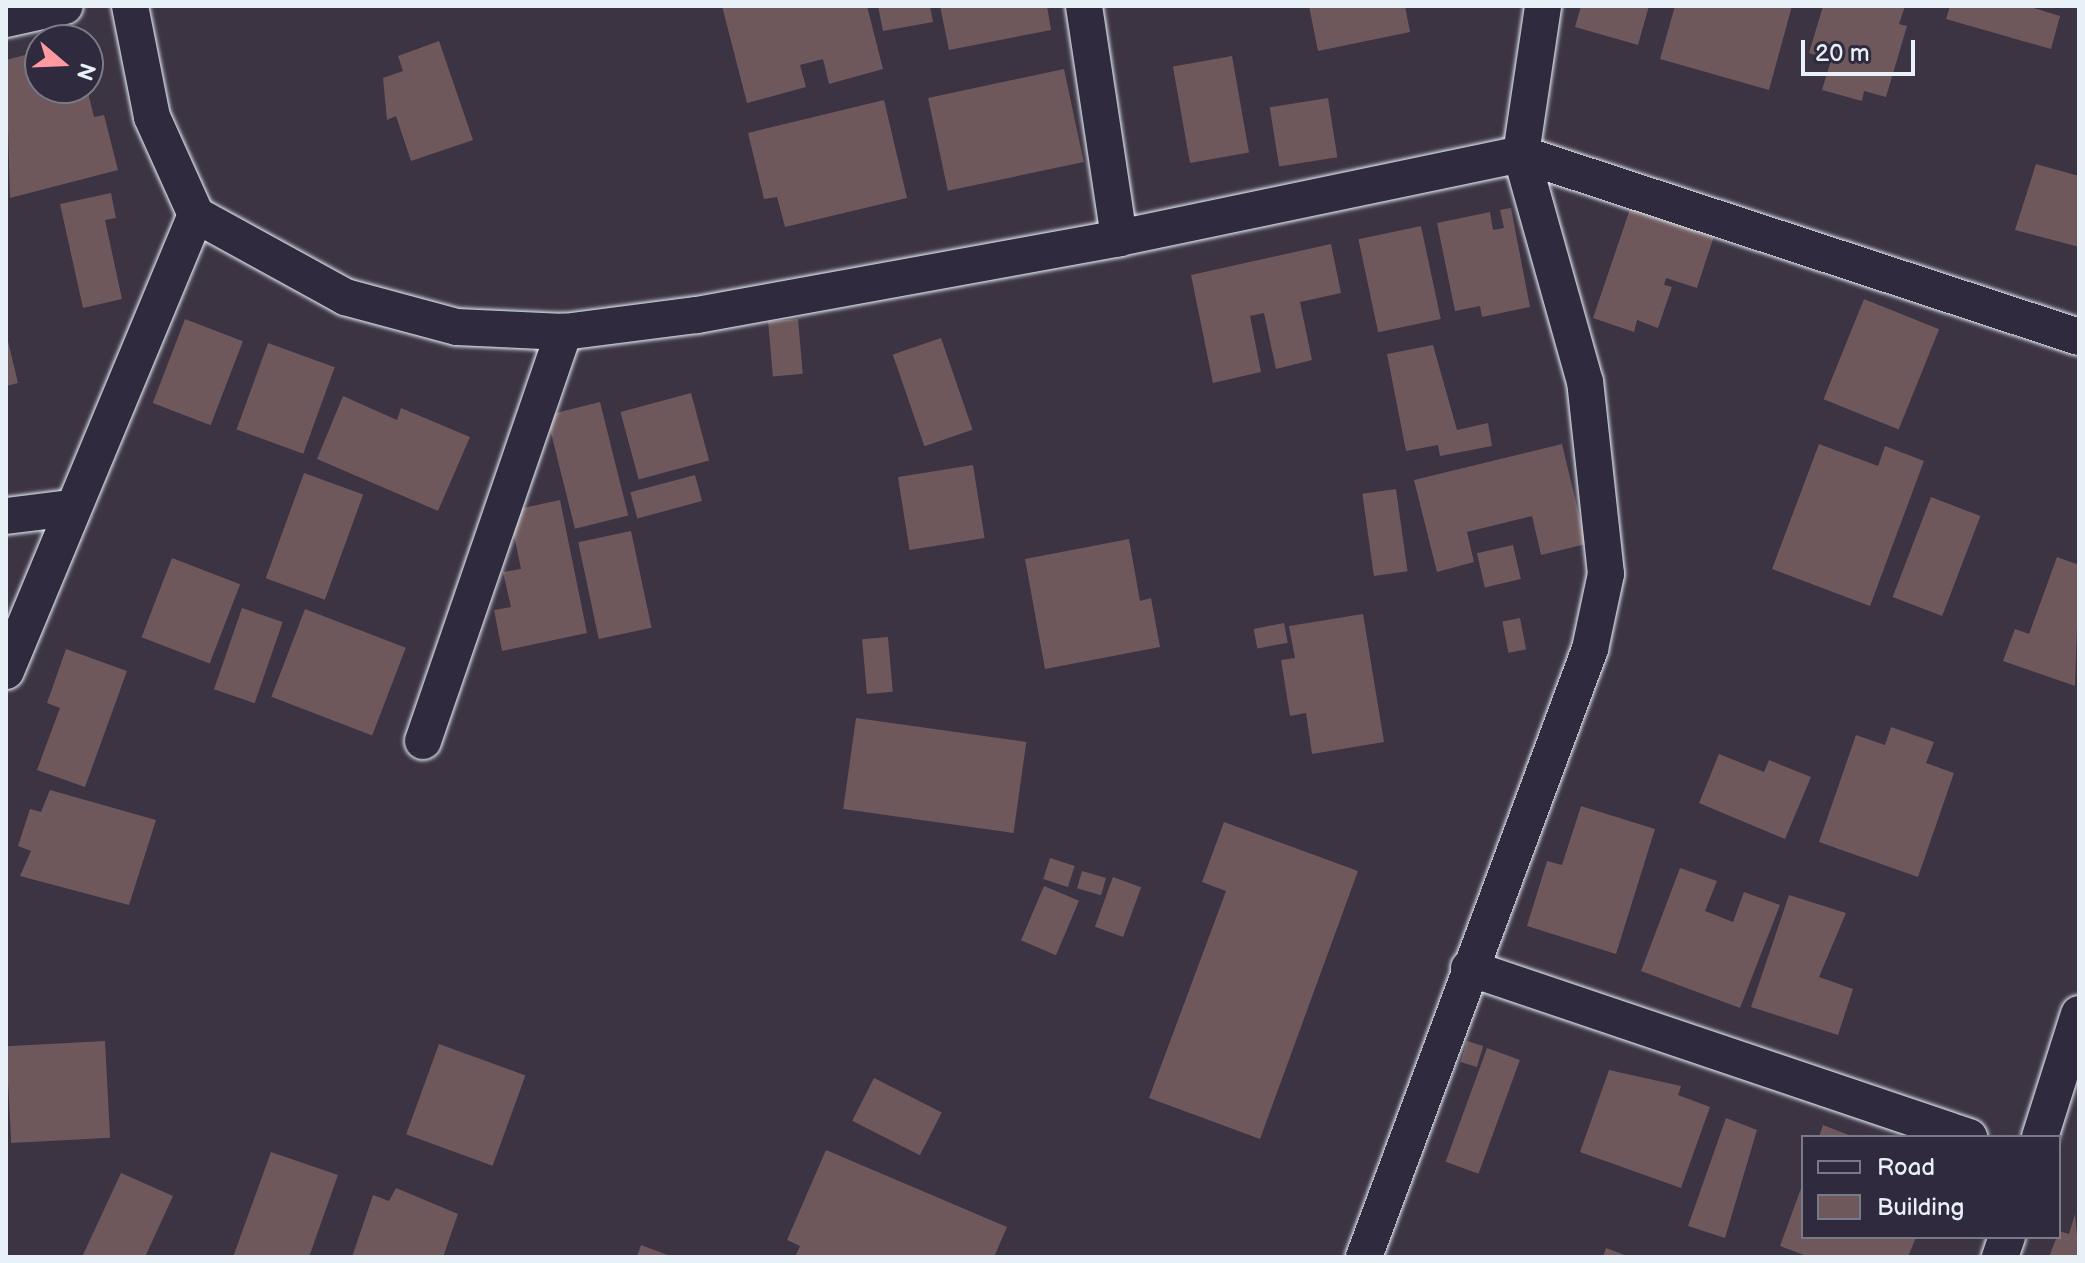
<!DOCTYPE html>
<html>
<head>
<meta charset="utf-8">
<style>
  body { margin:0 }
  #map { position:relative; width:2085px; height:1263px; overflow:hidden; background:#3c3343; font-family:"Balsamiq Sans",sans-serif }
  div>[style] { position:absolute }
  .building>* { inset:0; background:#6e585c; transform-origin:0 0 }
  .roads { filter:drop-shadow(0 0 2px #e8f1f8) drop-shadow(0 0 2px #e8f1f8) }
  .minor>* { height:36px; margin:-18px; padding:0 18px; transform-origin:18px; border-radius:18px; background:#2f2a3d }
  span { translate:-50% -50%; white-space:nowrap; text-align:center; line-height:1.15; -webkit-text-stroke:7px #2f2a3d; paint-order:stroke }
  .frame { position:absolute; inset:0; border:8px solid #e8f1f8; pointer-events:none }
  .legend { position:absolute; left:1801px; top:1135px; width:260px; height:104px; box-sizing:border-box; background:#2f2a3d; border:2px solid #797a88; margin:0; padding:10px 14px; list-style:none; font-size:24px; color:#e8f1f8 }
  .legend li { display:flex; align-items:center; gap:16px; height:40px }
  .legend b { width:40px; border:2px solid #797a88 }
  .north { position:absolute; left:24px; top:24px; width:80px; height:80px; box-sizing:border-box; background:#2f2a3d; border:2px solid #797a88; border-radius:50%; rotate:109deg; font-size:22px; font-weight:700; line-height:32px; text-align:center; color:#e8f1f8 }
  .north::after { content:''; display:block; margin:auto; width:28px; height:36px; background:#ff9aa2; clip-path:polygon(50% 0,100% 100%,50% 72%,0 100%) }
  .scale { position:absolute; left:1801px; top:40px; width:114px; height:36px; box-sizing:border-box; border:4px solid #e8f1f8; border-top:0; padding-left:10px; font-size:24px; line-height:28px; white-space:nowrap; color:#e8f1f8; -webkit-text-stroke:6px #2f2a3d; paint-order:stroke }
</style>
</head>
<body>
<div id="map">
  <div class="building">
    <div style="clip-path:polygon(722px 6px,867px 6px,883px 69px,829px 84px,823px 59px,800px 65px,806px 87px,747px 103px)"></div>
    <div style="clip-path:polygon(878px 6px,930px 6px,933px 22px,883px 31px)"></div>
    <div style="clip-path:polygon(940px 6px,1047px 6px,1051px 30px,949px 50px)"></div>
    <div style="clip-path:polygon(1309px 6px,1405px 6px,1410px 32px,1318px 51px)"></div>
    <div style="clip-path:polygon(1581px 6px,1649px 6px,1638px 45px,1575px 27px)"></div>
    <div style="clip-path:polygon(1675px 6px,1792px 6px,1769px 90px,1660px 59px)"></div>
    <div style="clip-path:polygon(1823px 6px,1905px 6px,1899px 24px,1907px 26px,1886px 97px,1864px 91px,1862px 101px,1822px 90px,1831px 60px,1809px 53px)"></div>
    <div style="clip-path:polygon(1950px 6px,2027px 6px,2060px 16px,2051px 49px,1946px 19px)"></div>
    <div style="clip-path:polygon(439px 41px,473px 140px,411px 161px,396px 116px,387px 120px,383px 78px,403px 71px,398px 56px)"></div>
    <div style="clip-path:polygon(40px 51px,40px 88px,87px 88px,94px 117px,104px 115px,118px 170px,10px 198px,6px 60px)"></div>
    <div style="left:1232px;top:56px;width:98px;height:60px;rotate:80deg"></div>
    <div style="left:1064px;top:69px;width:95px;height:139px;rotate:78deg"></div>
    <div style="left:1328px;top:98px;width:60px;height:59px;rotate:81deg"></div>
    <div style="clip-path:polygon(884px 100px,907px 198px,785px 227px,777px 197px,764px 199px,748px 133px)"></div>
    <div style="clip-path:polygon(2036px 164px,2079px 176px,2079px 247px,2015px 230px)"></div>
    <div style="clip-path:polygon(111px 193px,116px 218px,105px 220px,122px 299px,83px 308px,60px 204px)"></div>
    <div style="clip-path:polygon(1631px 206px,1714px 236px,1697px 288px,1666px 278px,1664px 285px,1672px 287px,1658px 328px,1637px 320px,1634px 332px,1593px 318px)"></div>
    <div style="clip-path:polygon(1511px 208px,1530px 307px,1482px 317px,1480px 306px,1455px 311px,1437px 223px,1490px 212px,1493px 230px,1504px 228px,1500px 210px)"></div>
    <div style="left:1421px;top:226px;width:95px;height:64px;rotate:78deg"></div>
    <div style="clip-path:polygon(1331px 244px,1341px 293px,1300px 302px,1312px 360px,1276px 369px,1264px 313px,1250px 316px,1261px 372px,1213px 383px,1191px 275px)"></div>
    <div style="left:1864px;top:299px;width:81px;height:108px;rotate:22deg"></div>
    <div style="left:185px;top:319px;width:62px;height:90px;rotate:21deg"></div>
    <div style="left:798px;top:319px;width:55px;height:30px;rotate:85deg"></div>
    <div style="clip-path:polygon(6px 333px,18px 383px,6px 386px)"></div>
    <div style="left:941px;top:338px;width:97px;height:51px;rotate:71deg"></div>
    <div style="left:268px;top:343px;width:71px;height:92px;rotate:20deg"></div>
    <div style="clip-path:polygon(1433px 345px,1457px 430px,1488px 423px,1492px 446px,1440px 456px,1438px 445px,1406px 451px,1387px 354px)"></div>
    <div style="left:691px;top:393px;width:70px;height:73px;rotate:75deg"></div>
    <div style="clip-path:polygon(343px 396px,397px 420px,401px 408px,470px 437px,438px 511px,317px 459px)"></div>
    <div style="left:600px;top:402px;width:117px;height:55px;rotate:76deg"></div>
    <div style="clip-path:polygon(1562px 444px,1586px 544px,1541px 555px,1532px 516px,1467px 532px,1474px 562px,1437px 572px,1414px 480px)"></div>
    <div style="clip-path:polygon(1819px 444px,1878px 466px,1885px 446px,1924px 461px,1870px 606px,1772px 569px)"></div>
    <div style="left:973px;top:465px;width:74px;height:76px;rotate:81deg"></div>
    <div style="left:304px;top:473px;width:63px;height:112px;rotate:20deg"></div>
    <div style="left:695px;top:475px;width:27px;height:67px;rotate:75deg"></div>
    <div style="left:1396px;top:489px;width:83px;height:34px;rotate:82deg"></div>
    <div style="left:1931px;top:497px;width:53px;height:107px;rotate:21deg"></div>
    <div style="clip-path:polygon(560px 500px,587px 633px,502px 651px,494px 610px,511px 607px,503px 572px,521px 569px,509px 511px)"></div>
    <div style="left:631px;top:531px;width:99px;height:54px;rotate:78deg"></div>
    <div style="clip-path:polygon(1129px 539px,1140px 601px,1151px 598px,1160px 647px,1045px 669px,1025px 559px)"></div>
    <div style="left:1513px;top:545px;width:35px;height:37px;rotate:77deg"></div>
    <div style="clip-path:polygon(2057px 557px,2079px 565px,2075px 686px,2003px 661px,2015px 629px,2029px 634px)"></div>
    <div style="left:172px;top:558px;width:73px;height:85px;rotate:21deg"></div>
    <div style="left:242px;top:608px;width:43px;height:86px;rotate:19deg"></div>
    <div style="left:305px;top:609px;width:108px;height:94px;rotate:21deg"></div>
    <div style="clip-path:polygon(1363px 614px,1384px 742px,1312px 754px,1306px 713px,1290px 716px,1281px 660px,1295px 658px,1289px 626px)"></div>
    <div style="left:1520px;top:618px;width:32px;height:18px;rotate:79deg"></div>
    <div style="left:1284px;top:623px;width:20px;height:31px;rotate:79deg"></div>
    <div style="left:888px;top:637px;width:55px;height:26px;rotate:85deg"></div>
    <div style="clip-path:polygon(66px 649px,127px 671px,85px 787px,37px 770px,60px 708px,47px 703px)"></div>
    <div style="left:856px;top:718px;width:172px;height:92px;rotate:8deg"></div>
    <div style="clip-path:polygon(1891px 727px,1934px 742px,1926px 763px,1954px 773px,1918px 877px,1819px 842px,1856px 735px,1885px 745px)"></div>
    <div style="clip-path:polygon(1719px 754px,1764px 772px,1769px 760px,1811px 777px,1785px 839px,1699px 803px)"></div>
    <div style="clip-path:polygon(50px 790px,156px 820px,129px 905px,20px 876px,31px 851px,18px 846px,30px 809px,41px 812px)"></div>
    <div style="clip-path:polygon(1581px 806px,1655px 829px,1616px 954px,1527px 926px,1547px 861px,1562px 865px)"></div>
    <div style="clip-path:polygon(1224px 822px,1358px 871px,1260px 1139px,1149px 1098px,1226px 891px,1202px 882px)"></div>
    <div style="left:1050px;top:858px;width:26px;height:22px;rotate:18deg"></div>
    <div style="clip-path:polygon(1680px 868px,1717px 881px,1705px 911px,1733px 922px,1744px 892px,1780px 905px,1740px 1008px,1641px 971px)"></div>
    <div style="left:1082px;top:871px;width:25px;height:18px;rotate:16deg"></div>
    <div style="left:1113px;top:877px;width:30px;height:53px;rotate:20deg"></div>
    <div style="left:1044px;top:886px;width:38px;height:59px;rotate:23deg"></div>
    <div style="clip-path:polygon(1789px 895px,1846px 913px,1819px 977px,1853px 989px,1838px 1035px,1751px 1007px)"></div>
    <div style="left:105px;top:1041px;width:97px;height:99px;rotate:87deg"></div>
    <div style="left:1467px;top:1041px;width:17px;height:22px;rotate:17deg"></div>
    <div style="left:439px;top:1044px;width:92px;height:96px;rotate:20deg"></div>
    <div style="left:1487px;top:1048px;width:35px;height:121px;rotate:20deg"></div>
    <div style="clip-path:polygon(1609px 1070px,1681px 1086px,1678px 1095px,1710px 1107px,1681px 1188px,1580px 1152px)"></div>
    <div style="left:874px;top:1078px;width:76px;height:48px;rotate:27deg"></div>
    <div style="clip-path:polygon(1726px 1118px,1757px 1130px,1725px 1238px,1688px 1226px)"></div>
    <div style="clip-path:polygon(1823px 1125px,1854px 1137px,1819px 1137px)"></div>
    <div style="clip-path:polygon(826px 1150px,1007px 1227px,994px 1257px,795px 1257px,800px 1246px,787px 1240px)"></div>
    <div style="clip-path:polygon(271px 1152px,338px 1175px,309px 1257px,233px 1257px)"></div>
    <div style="clip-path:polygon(121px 1173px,173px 1196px,145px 1257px,82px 1257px)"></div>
    <div style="clip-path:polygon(1803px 1183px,1803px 1237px,1916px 1237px,1908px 1257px,1809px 1257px,1780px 1246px)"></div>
    <div style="clip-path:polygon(396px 1188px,458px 1214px,443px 1257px,352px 1257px,373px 1195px,389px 1201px)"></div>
    <div style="clip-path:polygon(2075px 1214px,2079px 1257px,2049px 1257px,2059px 1231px,2069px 1234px)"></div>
    <div style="clip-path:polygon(641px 1245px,673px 1257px,637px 1257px)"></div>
    <div style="clip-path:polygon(1606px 1248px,1630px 1257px,1603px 1257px)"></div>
  </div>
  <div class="roads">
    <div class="minor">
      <div style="left:130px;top:6px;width:113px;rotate:78.8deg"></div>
      <div style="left:152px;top:117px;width:107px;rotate:65.8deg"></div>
      <div style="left:196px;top:215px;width:170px;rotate:28.8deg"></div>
      <div style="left:345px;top:297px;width:116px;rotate:15deg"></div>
      <div style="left:457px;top:327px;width:107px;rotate:2.7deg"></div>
      <div style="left:564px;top:332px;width:134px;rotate:-7.3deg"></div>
      <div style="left:697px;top:315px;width:429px;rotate:-10.3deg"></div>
      <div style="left:1119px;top:238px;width:411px;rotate:-11.8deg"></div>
      <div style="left:1521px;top:154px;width:587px;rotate:18.16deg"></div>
      <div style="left:1084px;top:6px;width:235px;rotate:81.4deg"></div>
      <div style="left:6px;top:19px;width:60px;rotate:-12.4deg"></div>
      <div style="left:6px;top:516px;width:64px;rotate:-7.1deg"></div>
      <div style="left:6px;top:671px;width:494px;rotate:-67.4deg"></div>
      <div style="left:423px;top:741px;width:433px;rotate:-71deg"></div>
      <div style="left:1469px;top:968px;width:528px;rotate:18.68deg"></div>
      <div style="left:2040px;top:1137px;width:129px;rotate:-72.4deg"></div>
      <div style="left:1364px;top:1257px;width:649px;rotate:-69.61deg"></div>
      <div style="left:1590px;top:649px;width:77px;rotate:-78deg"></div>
      <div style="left:1606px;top:574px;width:193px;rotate:-96.2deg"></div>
      <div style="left:1585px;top:382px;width:237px;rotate:-105.7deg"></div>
      <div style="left:1521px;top:154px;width:150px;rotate:-81.5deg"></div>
      <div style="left:2000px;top:1257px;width:21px;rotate:-71deg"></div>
    </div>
  </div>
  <div class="frame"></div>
  <ul class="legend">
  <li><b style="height:10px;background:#2f2a3d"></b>Road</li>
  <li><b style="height:22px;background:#6e585c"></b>Building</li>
  </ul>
  <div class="north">N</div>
  <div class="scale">20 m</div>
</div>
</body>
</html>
